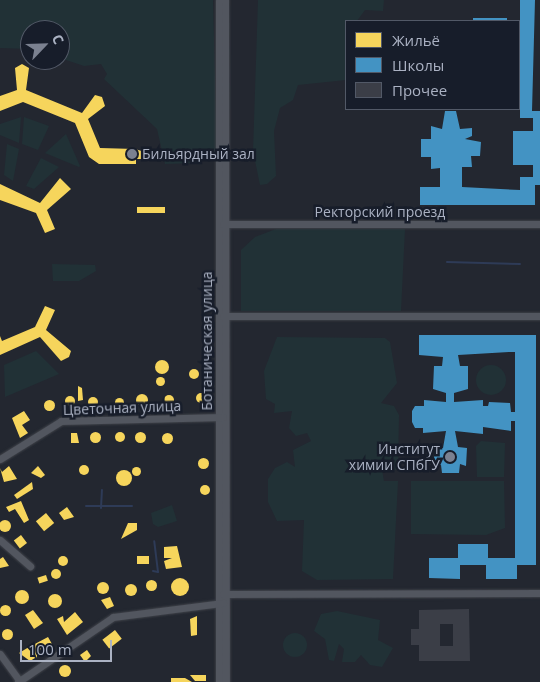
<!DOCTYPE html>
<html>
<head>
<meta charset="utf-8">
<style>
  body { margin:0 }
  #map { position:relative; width:540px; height:682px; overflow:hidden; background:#232730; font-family:"Open Sans",sans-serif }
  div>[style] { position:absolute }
  .green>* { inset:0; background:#213136 }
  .round { border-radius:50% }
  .homes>* { inset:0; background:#f6d55c; transform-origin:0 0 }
  .schools>* { inset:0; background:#4393c3; transform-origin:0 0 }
  .stream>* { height:2px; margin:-1px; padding:0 1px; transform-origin:1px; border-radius:1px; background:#2e3b57 }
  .building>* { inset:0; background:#3b3e47 }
  .roads { filter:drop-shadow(0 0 1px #3f4249) drop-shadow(0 0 1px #3f4249) }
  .minor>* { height:7px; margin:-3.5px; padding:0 3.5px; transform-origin:3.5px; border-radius:3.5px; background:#52565f }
  .dots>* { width:14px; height:14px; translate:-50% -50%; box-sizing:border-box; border:2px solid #171d2a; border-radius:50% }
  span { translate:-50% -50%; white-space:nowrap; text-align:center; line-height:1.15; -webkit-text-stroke:5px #171d2a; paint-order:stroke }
  .poi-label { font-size:14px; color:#abb2c3 }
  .left { translate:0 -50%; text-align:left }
  .right { translate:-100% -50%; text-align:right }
  .street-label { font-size:14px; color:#abb2c3 }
  .legend { position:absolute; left:345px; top:20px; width:175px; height:90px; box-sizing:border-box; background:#171d2a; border:1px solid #525967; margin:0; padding:6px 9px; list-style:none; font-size:15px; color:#abb2c3 }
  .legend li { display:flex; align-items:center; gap:10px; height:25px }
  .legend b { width:25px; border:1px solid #525967 }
  .north { position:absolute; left:20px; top:20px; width:50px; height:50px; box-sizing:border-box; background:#171d2a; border:1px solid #525967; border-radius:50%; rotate:66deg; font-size:14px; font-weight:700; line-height:20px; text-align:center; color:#abb2c3 }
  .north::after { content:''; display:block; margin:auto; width:18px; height:22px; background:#7b8190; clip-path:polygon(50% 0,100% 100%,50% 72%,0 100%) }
  .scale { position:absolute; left:20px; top:640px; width:92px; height:22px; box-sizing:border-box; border:2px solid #abb2c3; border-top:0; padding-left:6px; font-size:15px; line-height:18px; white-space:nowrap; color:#abb2c3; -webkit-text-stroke:4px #171d2a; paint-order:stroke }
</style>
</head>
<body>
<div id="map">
  <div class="green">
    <div style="clip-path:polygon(0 0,213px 0,217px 154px,196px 163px,165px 164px,157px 129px,104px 79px,107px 74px,101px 64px,84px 66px,60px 58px,60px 30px,30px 30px,30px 49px,0 48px)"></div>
    <div style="clip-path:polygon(258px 0,384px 0,383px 11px,365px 10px,357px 21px,346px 21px,346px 80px,298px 85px,293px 100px,280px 108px,274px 131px,276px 176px,267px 184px,260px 185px,253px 151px)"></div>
    <div style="clip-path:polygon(21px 117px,19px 143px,0 135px,0 124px)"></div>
    <div style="clip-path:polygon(24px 117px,49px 126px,38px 150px,22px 144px)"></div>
    <div style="clip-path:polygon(66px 134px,80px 166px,79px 167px,45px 153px)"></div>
    <div style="clip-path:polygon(7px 144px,19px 149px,13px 181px,4px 175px)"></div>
    <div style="clip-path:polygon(41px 158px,59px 167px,34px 189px,26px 186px)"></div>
    <div style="clip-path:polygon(276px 229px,405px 229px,401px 311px,241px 311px,241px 250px,255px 237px)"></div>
    <div style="clip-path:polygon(52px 264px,95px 265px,96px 271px,79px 281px,53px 281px)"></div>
    <div style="clip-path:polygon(277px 337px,385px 338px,390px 342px,397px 383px,381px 403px,394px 406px,399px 415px,398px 470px,382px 470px,384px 481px,398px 481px,393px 579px,317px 580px,302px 571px,304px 520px,277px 521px,268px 502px,268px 479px,275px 468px,287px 462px,295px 467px,293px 450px,311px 441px,307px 433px,296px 436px,289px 428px,292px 411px,274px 413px,275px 404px,266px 399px,264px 371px)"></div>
    <div style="clip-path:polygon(36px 351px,59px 374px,5px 397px,4px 365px)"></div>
    <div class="round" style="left:476px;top:365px;width:30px;height:30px"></div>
    <div style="clip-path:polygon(481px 441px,505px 443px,504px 477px,477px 477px,476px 446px)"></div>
    <div style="clip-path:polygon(411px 481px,504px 481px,505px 528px,486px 535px,411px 534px)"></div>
    <div style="clip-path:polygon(172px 505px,177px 521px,158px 527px,153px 524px,151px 513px)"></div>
    <div style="clip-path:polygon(337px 611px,380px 620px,378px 640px,393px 648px,382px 667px,370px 665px,361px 655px,355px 662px,342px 662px,344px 649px,339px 644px,334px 661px,329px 660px,325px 639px,314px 631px,321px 614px)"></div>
    <div class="round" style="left:283px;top:633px;width:24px;height:24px"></div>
  </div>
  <div class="homes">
    <div style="clip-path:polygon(22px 64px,29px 68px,26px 90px,82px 113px,95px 95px,102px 97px,105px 106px,88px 119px,100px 148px,135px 149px,145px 152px,145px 159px,136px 159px,136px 164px,99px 164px,89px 157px,75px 123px,23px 102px,0 111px,0 96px,17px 90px,15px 68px)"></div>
    <div style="clip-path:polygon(60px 178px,71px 189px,47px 210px,55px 229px,45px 233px,36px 213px,0 200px,0 184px,40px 203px)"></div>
    <div style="left:137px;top:207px;width:28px;height:6px"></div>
    <div style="clip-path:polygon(45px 306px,55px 310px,46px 330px,71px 351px,69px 357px,61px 361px,40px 337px,0 355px,0 336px,2px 341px,35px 327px)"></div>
    <div class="round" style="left:155px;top:360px;width:14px;height:14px"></div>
    <div class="round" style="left:189px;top:369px;width:10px;height:10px"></div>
    <div class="round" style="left:155.5px;top:376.5px;width:9px;height:9px"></div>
    <div style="clip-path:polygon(78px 386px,82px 388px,83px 400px,78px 401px)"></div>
    <div class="round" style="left:196px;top:393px;width:10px;height:10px"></div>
    <div class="round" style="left:136px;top:394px;width:12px;height:12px"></div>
    <div class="round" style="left:164px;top:395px;width:10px;height:10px"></div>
    <div class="round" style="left:65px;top:396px;width:10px;height:10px"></div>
    <div class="round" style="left:88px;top:397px;width:10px;height:10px"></div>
    <div class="round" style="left:114.5px;top:397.5px;width:9px;height:9px"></div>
    <div class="round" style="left:43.5px;top:399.5px;width:11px;height:11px"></div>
    <div style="clip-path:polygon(24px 411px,30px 420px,22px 425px,28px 433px,20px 438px,12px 418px)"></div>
    <div class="round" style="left:134.5px;top:431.5px;width:11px;height:11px"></div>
    <div class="round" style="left:89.5px;top:431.5px;width:11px;height:11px"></div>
    <div class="round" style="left:115px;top:432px;width:10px;height:10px"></div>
    <div class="round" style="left:161.5px;top:432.5px;width:11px;height:11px"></div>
    <div style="clip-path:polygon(71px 433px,77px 433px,79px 443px,71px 443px)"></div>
    <div class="round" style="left:197.5px;top:457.5px;width:11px;height:11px"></div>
    <div class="round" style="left:79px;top:465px;width:10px;height:10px"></div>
    <div style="clip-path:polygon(9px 466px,17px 479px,4px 482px,0 468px,2px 472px)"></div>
    <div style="clip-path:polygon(38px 466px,45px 475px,41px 478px,31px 473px)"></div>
    <div class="round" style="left:131.5px;top:466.5px;width:9px;height:9px"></div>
    <div class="round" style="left:116px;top:470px;width:16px;height:16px"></div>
    <div style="clip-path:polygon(32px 482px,33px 489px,17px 499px,14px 495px)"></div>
    <div class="round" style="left:200px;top:485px;width:10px;height:10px"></div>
    <div style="clip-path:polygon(21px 501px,29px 520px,24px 523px,15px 509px,9px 512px,6px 507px)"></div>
    <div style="clip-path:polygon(67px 507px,74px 517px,64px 520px,59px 513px)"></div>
    <div style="left:46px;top:513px;width:13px;height:13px;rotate:51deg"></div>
    <div class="round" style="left:-1px;top:520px;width:12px;height:12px"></div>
    <div style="clip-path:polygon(128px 523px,137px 523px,137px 530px,121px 539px)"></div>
    <div style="left:21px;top:535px;width:10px;height:9px;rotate:53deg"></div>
    <div style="clip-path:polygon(177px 546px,182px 567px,166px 569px,164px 561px,172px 558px,164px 558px,164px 547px)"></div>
    <div class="round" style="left:58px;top:556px;width:10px;height:10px"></div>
    <div style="left:149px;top:556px;width:8px;height:12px;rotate:90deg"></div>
    <div style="clip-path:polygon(3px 557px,9px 566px,0 568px,0 559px)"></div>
    <div class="round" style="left:51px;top:569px;width:10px;height:10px"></div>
    <div style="left:46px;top:575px;width:6px;height:9px;rotate:72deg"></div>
    <div class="round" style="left:171px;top:578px;width:18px;height:18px"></div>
    <div class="round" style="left:145.5px;top:579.5px;width:11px;height:11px"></div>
    <div class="round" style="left:97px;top:582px;width:12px;height:12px"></div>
    <div class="round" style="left:125px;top:584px;width:12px;height:12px"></div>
    <div class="round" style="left:15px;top:590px;width:14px;height:14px"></div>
    <div class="round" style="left:48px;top:594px;width:14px;height:14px"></div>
    <div style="clip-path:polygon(110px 597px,114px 606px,107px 609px,101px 600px)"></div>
    <div class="round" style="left:-0.5px;top:604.5px;width:11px;height:11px"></div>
    <div style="clip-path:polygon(33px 610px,43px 623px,34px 629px,25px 615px)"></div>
    <div style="clip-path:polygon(75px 612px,83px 622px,67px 635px,57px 619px,63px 616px,64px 622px)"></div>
    <div style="clip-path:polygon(197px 616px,197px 635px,191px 636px,190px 619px)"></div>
    <div class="round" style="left:1.5px;top:628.5px;width:11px;height:11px"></div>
    <div style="left:115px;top:630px;width:11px;height:16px;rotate:52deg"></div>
    <div style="clip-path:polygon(48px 637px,52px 644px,37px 651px,37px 658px,31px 646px)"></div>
    <div style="clip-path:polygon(29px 647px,35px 658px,30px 661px,19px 653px)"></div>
    <div style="clip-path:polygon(87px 650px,91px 656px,85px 662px,80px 655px)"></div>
    <div class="round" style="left:59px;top:665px;width:12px;height:12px"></div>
    <div style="clip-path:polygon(190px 675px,206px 675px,206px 681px,195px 681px)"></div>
    <div style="clip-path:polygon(171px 678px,185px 678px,192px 682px,171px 682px)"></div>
  </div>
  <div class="schools">
    <div style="clip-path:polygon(520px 0,535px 0,532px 111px,540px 111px,540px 185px,535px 185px,535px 205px,420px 205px,420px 187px,440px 187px,440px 168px,431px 169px,431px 157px,421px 157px,421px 139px,431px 139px,431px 126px,442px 129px,445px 111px,456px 111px,460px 129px,472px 128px,472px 136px,465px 139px,481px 142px,480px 156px,471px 156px,472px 167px,462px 167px,462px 187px,520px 190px,520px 177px,533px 177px,533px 165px,513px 165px,513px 131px,533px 131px,533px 118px,520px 118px)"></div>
    <div style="left:473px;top:18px;width:34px;height:3px"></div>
    <div style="clip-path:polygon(evenodd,419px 335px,536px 335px,536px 565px,517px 565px,517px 579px,486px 579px,486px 565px,460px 565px,460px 579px,429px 578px,429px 558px,458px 558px,458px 544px,488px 544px,488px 558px,515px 558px,515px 421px,511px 421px,511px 431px,483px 427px,483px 434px,455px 431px,458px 447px,467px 448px,466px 466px,460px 464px,459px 473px,442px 473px,441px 465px,434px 466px,434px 448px,443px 448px,446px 431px,423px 433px,423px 428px,415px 428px,412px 422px,412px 411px,415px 406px,424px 406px,424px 400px,446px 402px,446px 393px,433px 389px,434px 366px,442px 366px,443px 357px,419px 355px,419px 335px,509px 352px,515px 352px,515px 412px,511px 412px,510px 403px,489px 402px,488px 406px,483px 406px,483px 400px,454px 402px,454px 393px,468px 389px,468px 366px,460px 366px,458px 355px,509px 352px)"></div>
  </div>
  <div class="stream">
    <div style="left:447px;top:262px;width:73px;rotate:1.6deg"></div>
    <div style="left:86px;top:506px;width:46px"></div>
    <div style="left:101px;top:508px;width:18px;rotate:-87deg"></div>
    <div style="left:153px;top:571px;width:5px;rotate:11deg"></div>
    <div style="left:158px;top:572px;width:31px;rotate:-97deg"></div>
  </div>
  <div class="building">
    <div style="clip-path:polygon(evenodd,469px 609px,470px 661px,419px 661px,419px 645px,411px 645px,411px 629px,419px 629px,419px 610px,469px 609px,440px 624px,453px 624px,453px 646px,440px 646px,440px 624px)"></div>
  </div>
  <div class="roads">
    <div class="minor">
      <div style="left:219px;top:0;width:682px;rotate:90deg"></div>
      <div style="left:225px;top:0;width:682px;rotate:89.92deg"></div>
      <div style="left:223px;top:224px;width:317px"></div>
      <div style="left:223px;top:316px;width:317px"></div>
      <div style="left:0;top:459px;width:72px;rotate:-31.9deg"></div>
      <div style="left:61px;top:421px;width:162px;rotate:-1.4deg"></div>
      <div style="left:0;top:540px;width:40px;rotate:41deg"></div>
      <div style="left:223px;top:594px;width:317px;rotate:-0.2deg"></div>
      <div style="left:0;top:654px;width:34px;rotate:54deg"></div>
      <div style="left:18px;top:682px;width:115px;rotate:-34.4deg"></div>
      <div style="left:113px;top:617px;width:111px;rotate:-7.3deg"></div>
    </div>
  </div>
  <div class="dots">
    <div style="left:132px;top:154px;background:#7b8190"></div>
    <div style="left:450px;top:457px;background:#7b8190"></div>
  </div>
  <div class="poi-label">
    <span class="left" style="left:142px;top:154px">Бильярдный зал</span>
    <span class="right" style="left:440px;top:457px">Институт<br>химии СПбГУ</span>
  </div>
  <div class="street-label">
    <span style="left:380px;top:212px">Ректорский проезд</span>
    <span style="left:207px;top:341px;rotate:-90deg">Ботаническая улица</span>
    <span style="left:122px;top:408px;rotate:-2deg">Цветочная улица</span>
  </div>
  <ul class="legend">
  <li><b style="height:14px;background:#f6d55c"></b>Жильё</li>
  <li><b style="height:14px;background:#4393c3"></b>Школы</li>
  <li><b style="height:14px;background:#3b3e47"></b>Прочее</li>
  </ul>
  <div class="north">С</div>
  <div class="scale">100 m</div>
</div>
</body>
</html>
